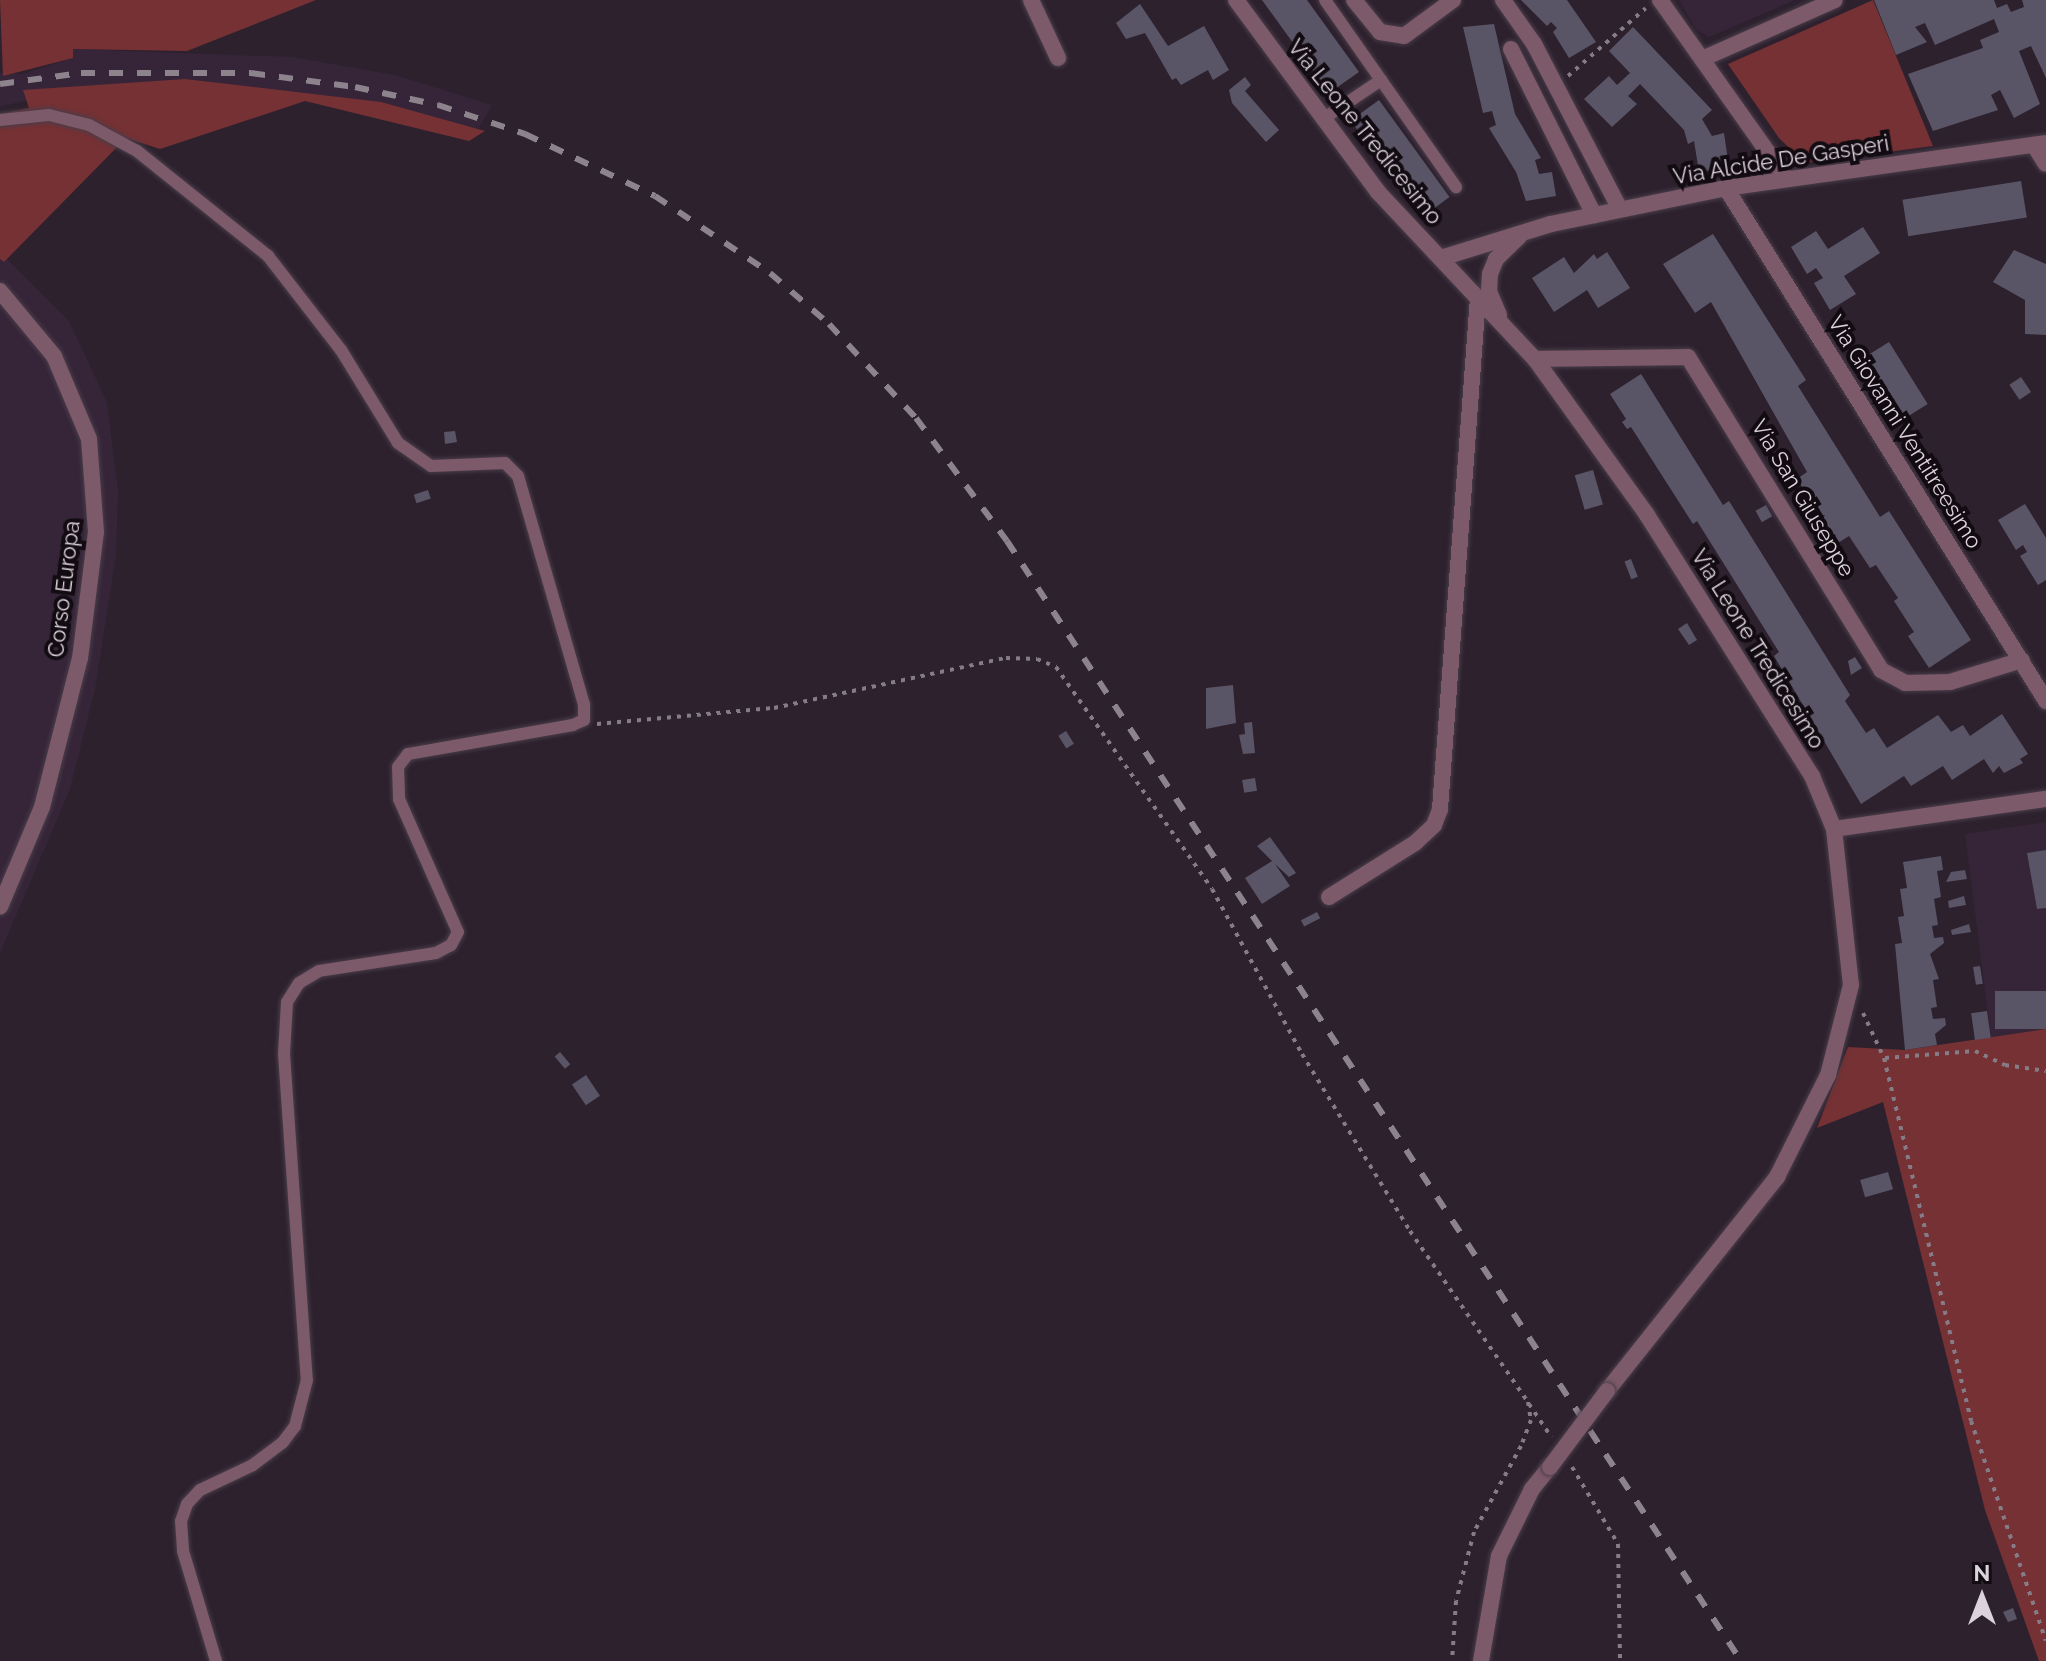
<!DOCTYPE html>
<html>
<head>
<meta charset="utf-8">
<style>
  body { margin:0 }
  #map { position:relative; width:2046px; height:1661px; overflow:hidden; background:#2d212e; font-family:Raleway,sans-serif }
  div>[style] { position:absolute }
  .built>* { inset:0; background:#362538 }
  .green>* { inset:0; background:#763134 }
  .building>* { inset:0; background:#595567; transform-origin:0 0 }
  .path>* { height:4px; margin-top:-2px; transform-origin:0; background:repeating-linear-gradient(90deg,#867c87 0 4px,transparent 0 10px) }
  .roads { filter:drop-shadow(0 0 2px #493d4a) drop-shadow(0 0 2px #493d4a) }
  .service>* { height:12px; margin:-6px; padding:0 6px; transform-origin:6px; border-radius:6px; background:#7d5a69 }
  .minor>* { height:16px; margin:-8px; padding:0 8px; transform-origin:8px; border-radius:8px; background:#7d5a69 }
  .tertiary>* { height:16px; margin:-8px; padding:0 8px; transform-origin:8px; border-radius:8px; background:#7d5a69 }
  .rail>* { height:6px; margin-top:-3px; transform-origin:0; background:repeating-linear-gradient(90deg,#8d838d 0 14px,transparent 0 28px) }
  .bridges { filter:drop-shadow(0 0 2px #493d4a) drop-shadow(0 0 2px #493d4a) }
  .tertiary-bridge>* { height:16px; margin:-8px; padding:0 8px; transform-origin:8px; border-radius:8px; background:#7d5a69 }
  span { translate:-50% -50%; white-space:nowrap; text-align:center; line-height:1.15; -webkit-text-stroke:8px #120c12; paint-order:stroke }
  .street-label { font-size:22px; color:#dbd2db }
  .north { position:absolute; left:1942px; top:1557px; width:80px; height:80px; -webkit-text-stroke:6px #120c12; paint-order:stroke; rotate:0deg; font-size:22px; font-weight:700; line-height:32px; text-align:center; color:#dbd2db }
  .north::after { content:''; display:block; margin:auto; width:28px; height:36px; background:#dbd2db; clip-path:polygon(50% 0,100% 100%,50% 72%,0 100%) }
</style>
</head>
<body>
<div id="map">
  <div class="built">
    <div style="clip-path:polygon(1679px 0,1795px 0,1709px 37px,1696px 29px)"></div>
    <div style="clip-path:polygon(72px 49px,292px 57px,395px 75px,492px 105px,473px 139px,381px 111px,315px 99px,66px 90px,0 107px,0 73px,23px 74px,72px 58px)"></div>
    <div style="clip-path:polygon(0 252px,69px 321px,107px 402px,118px 491px,116px 555px,95px 689px,70px 789px,0 953px)"></div>
    <div style="clip-path:polygon(2046px 822px,2046px 1029px,1991px 1037px,1965px 834px)"></div>
  </div>
  <div class="green">
    <div style="clip-path:polygon(0 0,316px 0,187px 51px,73px 49px,73px 58px,3px 76px)"></div>
    <div style="clip-path:polygon(1873px 0,1933px 146px,1805px 163px,1779px 138px,1728px 64px)"></div>
    <div style="clip-path:polygon(185px 79px,381px 102px,485px 131px,469px 141px,305px 101px,160px 149px,126px 138px,4px 262px,0 259px,0 114px,29px 108px,23px 90px)"></div>
    <div style="clip-path:polygon(2046px 1029px,2046px 1661px,2039px 1661px,1985px 1510px,1883px 1102px,1817px 1128px,1848px 1047px,1905px 1050px)"></div>
  </div>
  <div class="building">
    <div style="clip-path:polygon(1262px 0,1307px 0,1359px 72px,1329px 93px)"></div>
    <div style="clip-path:polygon(1521px 0,1567px 0,1596px 42px,1569px 58px,1553px 32px,1557px 28px,1551px 22px,1547px 26px)"></div>
    <div style="clip-path:polygon(1874px 0,1994px 0,1997px 8px,2007px 4px,2011px 12px,2024px 7px,2022px 0,2046px 0,2046px 78px,2031px 46px,2019px 51px,2040px 104px,2014px 118px,2000px 90px,1991px 95px,1998px 110px,1933px 131px,1908px 74px,1983px 48px,1980px 40px,1999px 32px,1994px 19px,1935px 45px,1925px 23px,1915px 27px,1927px 42px,1896px 55px)"></div>
    <div style="clip-path:polygon(1140px 4px,1168px 46px,1204px 26px,1229px 70px,1213px 80px,1208px 70px,1181px 85px,1176px 78px,1172px 80px,1145px 33px,1126px 39px,1116px 23px)"></div>
    <div style="clip-path:polygon(1494px 24px,1515px 114px,1541px 158px,1535px 160px,1539px 174px,1552px 172px,1556px 196px,1526px 201px,1516px 172px,1489px 128px,1496px 125px,1492px 111px,1483px 113px,1463px 27px)"></div>
    <div style="clip-path:polygon(1633px 27px,1712px 110px,1702px 119px,1712px 136px,1724px 133px,1729px 167px,1699px 172px,1694px 141px,1688px 144px,1684px 130px,1640px 84px,1628px 96px,1637px 104px,1612px 127px,1584px 99px,1609px 76px,1617px 85px,1630px 73px,1609px 51px)"></div>
    <div style="clip-path:polygon(1245px 77px,1251px 85px,1245px 91px,1279px 130px,1266px 142px,1232px 103px,1229px 90px)"></div>
    <div style="left:1379px;top:100px;width:120px;height:35px;rotate:54deg"></div>
    <div style="left:2021px;top:181px;width:37px;height:120px;rotate:81deg"></div>
    <div style="clip-path:polygon(1863px 227px,1880px 253px,1844px 276px,1856px 294px,1830px 310px,1814px 283px,1823px 278px,1816px 268px,1807px 274px,1791px 247px,1816px 231px,1828px 249px)"></div>
    <div style="clip-path:polygon(1713px 234px,1806px 380px,1798px 386px,1872px 504px,1880px 517px,1889px 511px,1971px 640px,1929px 668px,1908px 636px,1914px 632px,1894px 601px,1898px 598px,1876px 565px,1870px 568px,1849px 536px,1838px 543px,1797px 479px,1807px 472px,1711px 302px,1695px 313px,1663px 264px)"></div>
    <div style="clip-path:polygon(2014px 250px,2046px 264px,2046px 335px,2025px 334px,2025px 300px,1993px 282px)"></div>
    <div style="clip-path:polygon(1607px 252px,1630px 288px,1598px 308px,1587px 290px,1554px 312px,1532px 278px,1564px 257px,1574px 273px,1594px 254px,1597px 259px)"></div>
    <div style="left:1889px;top:342px;width:73px;height:33px;rotate:58deg"></div>
    <div style="clip-path:polygon(1641px 374px,1723px 505px,1729px 501px,1850px 695px,1845px 701px,1866px 733px,1874px 728px,1887px 748px,1938px 715px,1951px 732px,1963px 725px,1970px 736px,2002px 714px,2028px 754px,2020px 759px,2023px 763px,2004px 773px,1999px 766px,1993px 773px,1984px 759px,1952px 780px,1943px 766px,1911px 786px,1904px 776px,1861px 804px,1774px 656px,1779px 652px,1697px 521px,1693px 524px,1631px 427px,1627px 429px,1622px 422px,1626px 419px,1610px 394px)"></div>
    <div style="left:2021px;top:377px;width:18px;height:14px;rotate:56deg"></div>
    <div style="clip-path:polygon(455px 431px,457px 442px,445px 444px,444px 432px)"></div>
    <div style="left:1593px;top:470px;width:36px;height:19px;rotate:74deg"></div>
    <div style="left:428px;top:490px;width:9px;height:15px;rotate:72deg"></div>
    <div style="clip-path:polygon(2025px 504px,2046px 538px,2046px 580px,2038px 585px,2020px 556px,2027px 552px,2023px 545px,2016px 550px,1998px 520px)"></div>
    <div style="left:1766px;top:505px;width:13px;height:12px;rotate:61deg"></div>
    <div style="left:1631px;top:559px;width:19px;height:7px;rotate:69deg"></div>
    <div style="clip-path:polygon(1687px 623px,1697px 640px,1689px 645px,1678px 629px)"></div>
    <div style="clip-path:polygon(1855px 657px,1862px 668px,1851px 675px,1848px 661px)"></div>
    <div style="clip-path:polygon(1233px 685px,1236px 723px,1206px 729px,1206px 688px)"></div>
    <div style="clip-path:polygon(1252px 722px,1255px 753px,1243px 754px,1239px 735px,1245px 734px,1244px 723px)"></div>
    <div style="left:1066px;top:731px;width:15px;height:9px;rotate:58deg"></div>
    <div style="left:1255px;top:778px;width:13px;height:13px;rotate:81deg"></div>
    <div style="clip-path:polygon(1270px 837px,1296px 873px,1289px 877px,1275px 864px,1290px 886px,1262px 904px,1245px 878px,1272px 861px,1257px 846px)"></div>
    <div style="clip-path:polygon(2046px 850px,2046px 908px,2037px 909px,2027px 853px)"></div>
    <div style="clip-path:polygon(1941px 856px,1943px 870px,1937px 871px,1941px 897px,1934px 899px,1938px 925px,1932px 926px,1934px 938px,1943px 937px,1944px 943px,1930px 954px,1939px 979px,1933px 980px,1937px 1007px,1931px 1008px,1933px 1019px,1945px 1018px,1946px 1025px,1935px 1034px,1937px 1045px,1905px 1050px,1895px 944px,1902px 943px,1898px 917px,1904px 916px,1900px 889px,1907px 888px,1903px 862px)"></div>
    <div style="clip-path:polygon(1965px 870px,1967px 879px,1946px 882px,1951px 872px)"></div>
    <div style="clip-path:polygon(1964px 896px,1966px 905px,1949px 908px,1948px 901px)"></div>
    <div style="left:1317px;top:912px;width:7px;height:18px;rotate:63deg"></div>
    <div style="clip-path:polygon(1969px 924px,1971px 932px,1952px 935px,1951px 930px)"></div>
    <div style="left:1980px;top:966px;width:18px;height:7px;rotate:81deg"></div>
    <div style="left:2046px;top:991px;width:38px;height:51px;rotate:90deg"></div>
    <div style="left:1987px;top:1011px;width:27px;height:16px;rotate:82deg"></div>
    <div style="left:560px;top:1052px;width:16px;height:7px;rotate:50deg"></div>
    <div style="left:586px;top:1075px;width:25px;height:17px;rotate:56deg"></div>
    <div style="left:1888px;top:1172px;width:18px;height:29px;rotate:74deg"></div>
    <div style="clip-path:polygon(2013px 1608px,2017px 1619px,2008px 1622px,2003px 1612px)"></div>
  </div>
  <div class="path">
    <div style="left:1568px;top:76px;width:103px;rotate:-41.1deg"></div>
    <div style="left:597px;top:724px;width:178px;rotate:-5.2deg"></div>
    <div style="left:774px;top:708px;width:237px;rotate:-12.2deg"></div>
    <div style="left:1006px;top:658px;width:31px;rotate:2deg"></div>
    <div style="left:1037px;top:659px;width:21px;rotate:23deg"></div>
    <div style="left:1056px;top:667px;width:271px;rotate:54.9deg"></div>
    <div style="left:1212px;top:889px;width:188px;rotate:61.4deg"></div>
    <div style="left:1302px;top:1054px;width:207px;rotate:58.6deg"></div>
    <div style="left:1410px;top:1231px;width:208px;rotate:55.4deg"></div>
    <div style="left:1528px;top:1402px;width:18px;rotate:81deg"></div>
    <div style="left:1531px;top:1420px;width:28px;rotate:111deg"></div>
    <div style="left:1521px;top:1446px;width:98px;rotate:118.7deg"></div>
    <div style="left:1474px;top:1532px;width:71px;rotate:104.6deg"></div>
    <div style="left:1456px;top:1601px;width:60px;rotate:93.8deg"></div>
    <div style="left:1863px;top:1013px;width:50px;rotate:65deg"></div>
    <div style="left:1884px;top:1058px;width:373px;rotate:76.5deg"></div>
    <div style="left:1971px;top:1421px;width:232px;rotate:71.2deg"></div>
    <div style="left:1885px;top:1058px;width:90px;rotate:-4.4deg"></div>
    <div style="left:1975px;top:1051px;width:33px;rotate:25deg"></div>
    <div style="left:2005px;top:1065px;width:41px;rotate:8.3deg"></div>
    <div style="left:1529px;top:1404px;width:40px;rotate:56deg"></div>
    <div style="left:1572px;top:1467px;width:90px;rotate:59.1deg"></div>
    <div style="left:1618px;top:1544px;width:117px;rotate:89deg"></div>
  </div>
  <div class="roads">
    <div class="service">
      <div style="left:1325px;top:0;width:98px;rotate:55deg"></div>
      <div style="left:1323px;top:119px;width:70px;rotate:-33.9deg"></div>
      <div style="left:1381px;top:80px;width:131px;rotate:55deg"></div>
      <div style="left:0;top:120px;width:49px;rotate:-5.8deg"></div>
      <div style="left:49px;top:115px;width:41px;rotate:14deg"></div>
      <div style="left:89px;top:125px;width:55px;rotate:28.4deg"></div>
      <div style="left:137px;top:151px;width:168px;rotate:38.7deg"></div>
      <div style="left:268px;top:256px;width:119px;rotate:52.2deg"></div>
      <div style="left:341px;top:350px;width:109px;rotate:58.5deg"></div>
      <div style="left:398px;top:443px;width:40px;rotate:34.9deg"></div>
      <div style="left:431px;top:466px;width:74px;rotate:-2.3deg"></div>
      <div style="left:505px;top:463px;width:18px;rotate:45deg"></div>
      <div style="left:518px;top:476px;width:237px;rotate:73.9deg"></div>
      <div style="left:584px;top:704px;width:16px;rotate:90deg"></div>
      <div style="left:584px;top:720px;width:12px;rotate:156deg"></div>
      <div style="left:573px;top:725px;width:168px;rotate:170deg"></div>
      <div style="left:408px;top:754px;width:16px;rotate:128deg"></div>
      <div style="left:398px;top:767px;width:32px;rotate:88deg"></div>
      <div style="left:399px;top:799px;width:145px;rotate:66.1deg"></div>
      <div style="left:458px;top:932px;width:15px;rotate:118deg"></div>
      <div style="left:451px;top:945px;width:17px;rotate:152deg"></div>
      <div style="left:436px;top:953px;width:118px;rotate:171.3deg"></div>
      <div style="left:319px;top:971px;width:23px;rotate:149deg"></div>
      <div style="left:299px;top:983px;width:22px;rotate:122deg"></div>
      <div style="left:287px;top:1002px;width:52px;rotate:93.3deg"></div>
      <div style="left:284px;top:1054px;width:327px;rotate:86deg"></div>
      <div style="left:307px;top:1380px;width:48px;rotate:104.6deg"></div>
      <div style="left:295px;top:1426px;width:21px;rotate:127deg"></div>
      <div style="left:282px;top:1443px;width:36px;rotate:143deg"></div>
      <div style="left:253px;top:1465px;width:59px;rotate:154.7deg"></div>
      <div style="left:200px;top:1490px;width:19px;rotate:133deg"></div>
      <div style="left:187px;top:1504px;width:18px;rotate:109deg"></div>
      <div style="left:181px;top:1521px;width:30px;rotate:86deg"></div>
      <div style="left:183px;top:1551px;width:115px;rotate:73.3deg"></div>
    </div>
    <div class="minor">
      <div style="left:1031px;top:0;width:64px;rotate:65deg"></div>
      <div style="left:1354px;top:0;width:41px;rotate:50.9deg"></div>
      <div style="left:1380px;top:32px;width:24px;rotate:9deg"></div>
      <div style="left:1404px;top:36px;width:61px;rotate:-36.3deg"></div>
      <div style="left:1503px;top:0;width:54px;rotate:54.8deg"></div>
      <div style="left:1534px;top:44px;width:186px;rotate:62.5deg"></div>
      <div style="left:1660px;top:0;width:218px;rotate:54.7deg"></div>
      <div style="left:1511px;top:49px;width:186px;rotate:63.4deg"></div>
      <div style="left:1702px;top:59px;width:145px;rotate:-23.9deg"></div>
      <div style="left:2034px;top:145px;width:22px;rotate:58deg"></div>
      <div style="left:1726px;top:188px;width:605px;rotate:58.04deg"></div>
      <div style="left:0;top:291px;width:85px;rotate:50.3deg"></div>
      <div style="left:54px;top:356px;width:90px;rotate:67.1deg"></div>
      <div style="left:89px;top:439px;width:93px;rotate:85.7deg"></div>
      <div style="left:96px;top:532px;width:127px;rotate:97.2deg"></div>
      <div style="left:80px;top:658px;width:154px;rotate:104.3deg"></div>
      <div style="left:42px;top:807px;width:108px;rotate:112.8deg"></div>
      <div style="left:1535px;top:359px;width:153px;rotate:-0.7deg"></div>
      <div style="left:1688px;top:357px;width:368px;rotate:58.3deg"></div>
      <div style="left:1881px;top:670px;width:27px;rotate:28deg"></div>
      <div style="left:1905px;top:683px;width:45px;rotate:-1.3deg"></div>
      <div style="left:1950px;top:682px;width:75px;rotate:-17deg"></div>
      <div style="left:1834px;top:829px;width:214px;rotate:-8.1deg"></div>
      <div style="left:1329px;top:897px;width:102px;rotate:-32.1deg"></div>
      <div style="left:1415px;top:843px;width:26px;rotate:-43deg"></div>
      <div style="left:1434px;top:825px;width:17px;rotate:-69deg"></div>
      <div style="left:1440px;top:809px;width:512px;rotate:-85.75deg"></div>
    </div>
    <div class="tertiary">
      <div style="left:1236px;top:0;width:239px;rotate:53.5deg"></div>
      <div style="left:1378px;top:192px;width:229px;rotate:46.8deg"></div>
      <div style="left:1535px;top:359px;width:192px;rotate:54.3deg"></div>
      <div style="left:1647px;top:515px;width:309px;rotate:57.7deg"></div>
      <div style="left:1812px;top:776px;width:57px;rotate:67.5deg"></div>
      <div style="left:1834px;top:829px;width:157px;rotate:83.8deg"></div>
      <div style="left:1851px;top:985px;width:93px;rotate:104.3deg"></div>
      <div style="left:1828px;top:1075px;width:114px;rotate:116.6deg"></div>
      <div style="left:1777px;top:1177px;width:273px;rotate:128.5deg"></div>
      <div style="left:1441px;top:258px;width:115px;rotate:-17.2deg"></div>
      <div style="left:1551px;top:224px;width:179px;rotate:-11.6deg"></div>
      <div style="left:1726px;top:188px;width:323px;rotate:-8deg"></div>
      <div style="left:1499px;top:315px;width:25px;rotate:-113deg"></div>
      <div style="left:1489px;top:292px;width:18px;rotate:-87deg"></div>
      <div style="left:1490px;top:274px;width:16px;rotate:-68deg"></div>
      <div style="left:1496px;top:259px;width:33px;rotate:-44deg"></div>
      <div style="left:1481px;top:1661px;width:107px;rotate:-80.3deg"></div>
      <div style="left:1499px;top:1556px;width:75px;rotate:-63.8deg"></div>
      <div style="left:1532px;top:1489px;width:28px;rotate:-51deg"></div>
    </div>
  </div>
  <div class="rail">
    <div style="left:0;top:84px;width:82px;rotate:-7.7deg"></div>
    <div style="left:81px;top:73px;width:170px"></div>
    <div style="left:251px;top:73px;width:105px;rotate:7.7deg"></div>
    <div style="left:355px;top:87px;width:85px;rotate:12.2deg"></div>
    <div style="left:438px;top:105px;width:92px;rotate:18.4deg"></div>
    <div style="left:525px;top:134px;width:144px;rotate:25.5deg"></div>
    <div style="left:655px;top:196px;width:138px;rotate:33.8deg"></div>
    <div style="left:770px;top:273px;width:78px;rotate:40.8deg"></div>
    <div style="left:829px;top:324px;width:128px;rotate:47.2deg"></div>
    <div style="left:916px;top:418px;width:153px;rotate:53.5deg"></div>
    <div style="left:1007px;top:541px;width:1339px;rotate:56.76deg"></div>
  </div>
  <div class="bridges">
    <div class="tertiary-bridge">
      <div style="left:1550px;top:1467px;width:95px;rotate:-53.1deg"></div>
    </div>
  </div>
  <div class="street-label">
    <span style="left:1365px;top:132px;rotate:51deg">Via Leone Tredicesimo</span>
    <span style="left:1781px;top:160px;rotate:-9deg">Via Alcide De Gasperi</span>
    <span style="left:1905px;top:432px;rotate:58deg">Via Giovanni Ventitreesimo</span>
    <span style="left:1803px;top:498px;rotate:59deg">Via San Giuseppe</span>
    <span style="left:64px;top:589px;rotate:-83deg">Corso Europa</span>
    <span style="left:1758px;top:649px;rotate:58deg">Via Leone Tredicesimo</span>
  </div>
  <div class="north">N</div>
</div>
</body>
</html>
